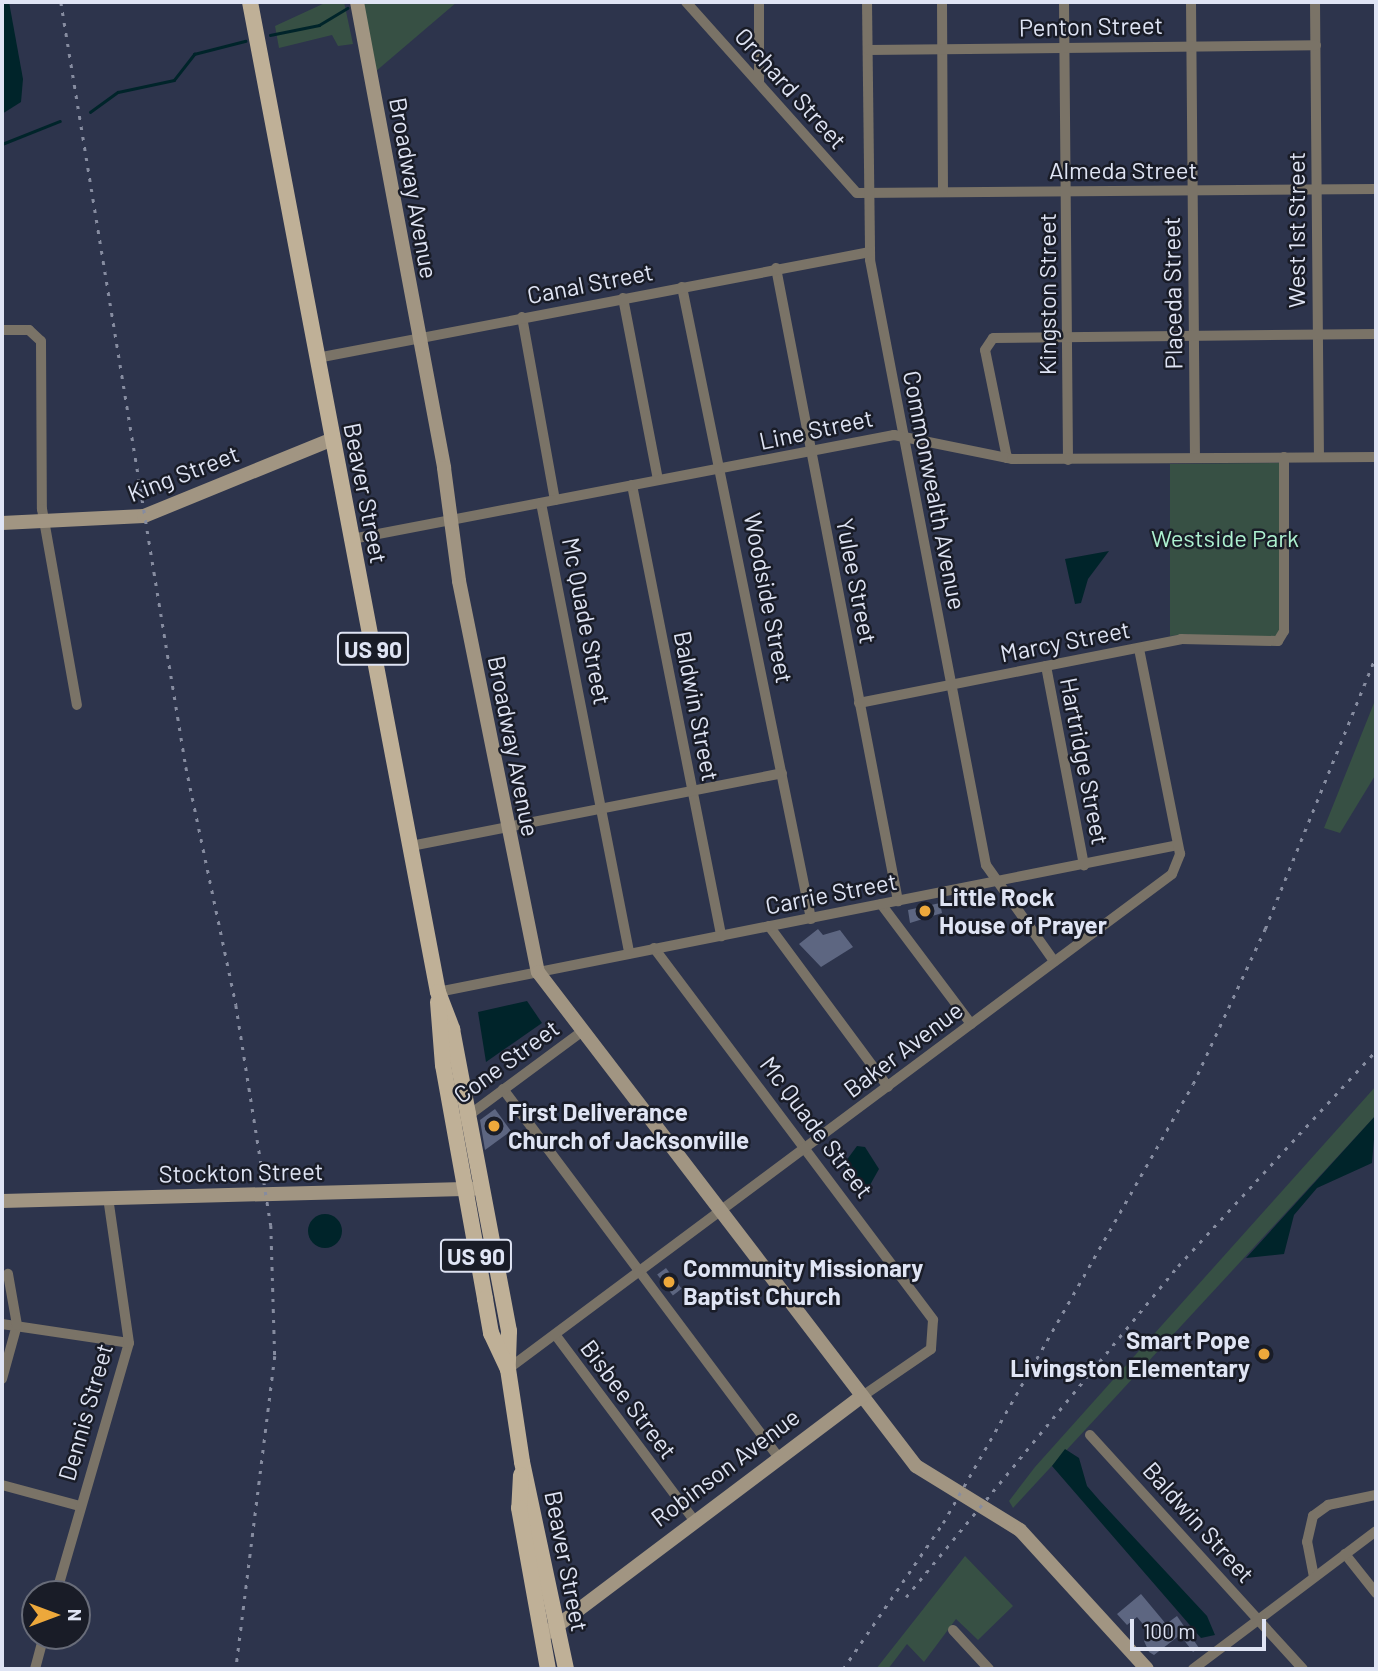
<!DOCTYPE html>
<html>
<head>
<meta charset="utf-8">
<style>
  body { margin:0 }
  #map { position:relative; width:1378px; height:1671px; overflow:hidden; background:#2d344c; font-family:Barlow,sans-serif }
  div>[style] { position:absolute }
  .green>* { inset:0; background:#375044 }
  .water>* { inset:0; background:#00242a }
  .round { border-radius:50% }
  .stream>* { height:2.5px; margin:-1.25px; padding:0 1.25px; transform-origin:1.25px; border-radius:1.25px; background:#00242a }
  .building>* { inset:0; background:#5d6681; transform-origin:0 0 }
  .street>* { height:10px; margin:-5px; padding:0 5px; transform-origin:5px; border-radius:5px; background:#7a7367 }
  .secondary>* { height:14px; margin:-7px; padding:0 7px; transform-origin:7px; border-radius:7px; background:#a19582 }
  .primary>* { height:16px; margin:-8px; padding:0 8px; transform-origin:8px; border-radius:8px; background:#bfb097 }
  .rail>* { height:2.5px; margin-top:-1.25px; transform-origin:0; background:repeating-linear-gradient(90deg,#868ca0 0 3.5px,transparent 0 10.5px) }
  .dots>* { width:19px; height:19px; translate:-50% -50%; box-sizing:border-box; border:4px solid #191c27; border-radius:50% }
  span { translate:-50% -50%; white-space:nowrap; text-align:center; line-height:1.15; -webkit-text-stroke:5px #191c27; paint-order:stroke }
  .shield-label span { padding:2px 5px; background:#191c27; border:2px solid; border-radius:5px; -webkit-text-stroke-width:0 }
  .shield-label { font-size:23px; color:#dfe4f4; font-weight:700 }
  .street-label { font-size:24px; color:#dfe4f4 }
  .park-label { font-size:24px; color:#adf1d0 }
  .poi-label { font-size:24px; color:#dfe4f4; font-weight:700 }
  .left { translate:0 -50%; text-align:left }
  .right { translate:-100% -50%; text-align:right }
  .frame { position:absolute; inset:0; border:4px solid #dfe4f4; pointer-events:none }
  .north { position:absolute; left:21px; top:1580px; width:70px; height:70px; box-sizing:border-box; background:#191c27; border:2px solid #686c79; border-radius:50%; rotate:90deg; font-size:19px; font-weight:700; line-height:28px; text-align:center; color:#dfe4f4 }
  .north::after { content:''; display:block; margin:auto; width:24px; height:32px; background:#eda83b; clip-path:polygon(50% 0,100% 100%,50% 72%,0 100%) }
  .scale { position:absolute; left:1130px; top:1619px; width:136px; height:32px; box-sizing:border-box; border:4px solid #dfe4f4; border-top:0; padding-left:9px; font-size:21px; line-height:24px; white-space:nowrap; color:#dfe4f4; -webkit-text-stroke:5px #191c27; paint-order:stroke }
</style>
</head>
<body>
<div id="map">
  <div class="green">
    <div style="clip-path:polygon(327px 2px,344px 2px,353px 44px,338px 46px,332px 35px,279px 48px,275px 26px)"></div>
    <div style="clip-path:polygon(362px 2px,457px 2px,375px 72px)"></div>
    <div style="clip-path:polygon(1280px 463px,1279px 646px,1190px 643px,1189px 634px,1170px 636px,1170px 464px)"></div>
    <div style="clip-path:polygon(1376px 698px,1376px 774px,1340px 833px,1324px 828px)"></div>
    <div style="clip-path:polygon(1376px 1086px,1376px 1115px,1013px 1508px,1009px 1501px,1035px 1467px)"></div>
    <div style="clip-path:polygon(965px 1556px,1013px 1606px,978px 1640px,956px 1619px,924px 1662px,907px 1644px,888px 1669px,876px 1669px)"></div>
  </div>
  <div class="water">
    <div style="clip-path:polygon(2px 2px,9px 2px,23px 79px,21px 102px,2px 114px)"></div>
    <div style="clip-path:polygon(1109px 551px,1088px 579px,1081px 603px,1075px 604px,1065px 559px)"></div>
    <div style="clip-path:polygon(527px 1001px,542px 1023px,486px 1062px,478px 1012px)"></div>
    <div style="clip-path:polygon(1376px 1115px,1372px 1163px,1317px 1188px,1294px 1215px,1284px 1254px,1246px 1258px)"></div>
    <div style="clip-path:polygon(857px 1146px,865px 1147px,879px 1169px,865px 1194px,843px 1165px)"></div>
    <div class="round" style="left:308px;top:1214px;width:34px;height:34px"></div>
    <div style="clip-path:polygon(1065px 1449px,1079px 1458px,1087px 1486px,1100px 1501px,1207px 1616px,1215px 1635px,1201px 1638px,1052px 1466px)"></div>
  </div>
  <div class="stream">
    <div style="left:270px;top:35px;width:50px;rotate:-11.5deg"></div>
    <div style="left:319px;top:25px;width:33px;rotate:-31deg"></div>
    <div style="left:90px;top:112px;width:34px;rotate:-36deg"></div>
    <div style="left:118px;top:92px;width:57px;rotate:-12.1deg"></div>
    <div style="left:174px;top:80px;width:33px;rotate:-52deg"></div>
    <div style="left:194px;top:54px;width:53px;rotate:-14.3deg"></div>
    <div style="left:2px;top:144px;width:62px;rotate:-21.6deg"></div>
  </div>
  <div class="building">
    <div style="clip-path:polygon(940px 903px,942px 913px,910px 923px,908px 910px)"></div>
    <div style="clip-path:polygon(818px 929px,823px 935px,840px 930px,853px 947px,821px 967px,799px 944px)"></div>
    <div style="clip-path:polygon(495px 1109px,511px 1131px,485px 1150px,480px 1120px)"></div>
    <div style="left:666px;top:1268px;width:26px;height:11px;rotate:53deg"></div>
    <div style="clip-path:polygon(1141px 1594px,1166px 1624px,1177px 1616px,1199px 1648px,1193px 1652px,1180px 1635px,1154px 1655px,1149px 1652px,1144px 1641px,1152px 1635px,1137px 1617px,1127px 1625px,1117px 1614px)"></div>
  </div>
  <div class="street">
    <div style="left:686px;top:2px;width:256px;rotate:48.2deg"></div>
    <div style="left:857px;top:193px;width:519px;rotate:-0.44deg"></div>
    <div style="left:759px;top:2px;width:81px;rotate:90deg"></div>
    <div style="left:867px;top:2px;width:258px;rotate:89.3deg"></div>
    <div style="left:870px;top:260px;width:616px;rotate:79.15deg"></div>
    <div style="left:986px;top:865px;width:118px;rotate:54.7deg"></div>
    <div style="left:942px;top:2px;width:190px;rotate:89.7deg"></div>
    <div style="left:1064px;top:2px;width:458px;rotate:89.5deg"></div>
    <div style="left:1191px;top:2px;width:456px;rotate:89.5deg"></div>
    <div style="left:1315px;top:2px;width:455px;rotate:89.5deg"></div>
    <div style="left:868px;top:50px;width:448px;rotate:-0.6deg"></div>
    <div style="left:776px;top:268px;width:645px;rotate:79.09deg"></div>
    <div style="left:682px;top:287px;width:645px;rotate:78.46deg"></div>
    <div style="left:623px;top:298px;width:185px;rotate:79.1deg"></div>
    <div style="left:522px;top:317px;width:186px;rotate:79.8deg"></div>
    <div style="left:2px;top:330px;width:27px"></div>
    <div style="left:29px;top:330px;width:16px;rotate:43deg"></div>
    <div style="left:41px;top:341px;width:168px;rotate:89.7deg"></div>
    <div style="left:42px;top:509px;width:199px;rotate:79.9deg"></div>
    <div style="left:317px;top:358px;width:563px;rotate:-10.85deg"></div>
    <div style="left:1007px;top:458px;width:110px;rotate:-101.5deg"></div>
    <div style="left:985px;top:350px;width:14px;rotate:-56deg"></div>
    <div style="left:993px;top:338px;width:383px;rotate:-0.6deg"></div>
    <div style="left:632px;top:485px;width:460px;rotate:78.8deg"></div>
    <div style="left:541px;top:503px;width:459px;rotate:78.9deg"></div>
    <div style="left:352px;top:539px;width:552px;rotate:-10.86deg"></div>
    <div style="left:894px;top:435px;width:120px;rotate:11.5deg"></div>
    <div style="left:1012px;top:459px;width:364px;rotate:-0.3deg"></div>
    <div style="left:1046px;top:666px;width:203px;rotate:79.2deg"></div>
    <div style="left:859px;top:703px;width:328px;rotate:-11.2deg"></div>
    <div style="left:1181px;top:639px;width:97px;rotate:1.2deg"></div>
    <div style="left:1278px;top:641px;width:12px;rotate:-59deg"></div>
    <div style="left:1284px;top:631px;width:174px;rotate:-90deg"></div>
    <div style="left:411px;top:846px;width:378px;rotate:-11.1deg"></div>
    <div style="left:881px;top:904px;width:150px;rotate:53.1deg"></div>
    <div style="left:769px;top:926px;width:200px;rotate:53.5deg"></div>
    <div style="left:654px;top:948px;width:465px;rotate:53.1deg"></div>
    <div style="left:933px;top:1320px;width:29px;rotate:94deg"></div>
    <div style="left:931px;top:1349px;width:85px;rotate:145.6deg"></div>
    <div style="left:438px;top:992px;width:754px;rotate:-11.24deg"></div>
    <div style="left:503px;top:1089px;width:459px;rotate:53.2deg"></div>
    <div style="left:453px;top:1127px;width:163px;rotate:-36.5deg"></div>
    <div style="left:2px;top:1324px;width:128px;rotate:8.5deg"></div>
    <div style="left:557px;top:1337px;width:227px;rotate:53.2deg"></div>
    <div style="left:508px;top:1369px;width:828px;rotate:-36.7deg"></div>
    <div style="left:1172px;top:874px;width:22px;rotate:-68deg"></div>
    <div style="left:1180px;top:854px;width:210px;rotate:-101.3deg"></div>
    <div style="left:2px;top:1379px;width:56px;rotate:-74.5deg"></div>
    <div style="left:17px;top:1325px;width:52px;rotate:-100deg"></div>
    <div style="left:1090px;top:1435px;width:316px;rotate:47.7deg"></div>
    <div style="left:2px;top:1485px;width:81px;rotate:15.1deg"></div>
    <div style="left:1345px;top:1554px;width:50px;rotate:51.5deg"></div>
    <div style="left:1314px;top:1577px;width:36px;rotate:-101deg"></div>
    <div style="left:1307px;top:1542px;width:27px;rotate:-77deg"></div>
    <div style="left:1313px;top:1516px;width:19px;rotate:-36deg"></div>
    <div style="left:1328px;top:1505px;width:49px;rotate:-11.8deg"></div>
    <div style="left:56px;top:1594px;width:261px;rotate:-73.8deg"></div>
    <div style="left:129px;top:1343px;width:147px;rotate:-98.2deg"></div>
    <div style="left:953px;top:1630px;width:53px;rotate:47.3deg"></div>
    <div style="left:35px;top:1669px;width:34px;rotate:-75deg"></div>
    <div style="left:1193px;top:1669px;width:229px;rotate:-37deg"></div>
  </div>
  <div class="secondary">
    <div style="left:357px;top:2px;width:474px;rotate:79.4deg"></div>
    <div style="left:444px;top:468px;width:114px;rotate:82.4deg"></div>
    <div style="left:459px;top:581px;width:399px;rotate:78.6deg"></div>
    <div style="left:538px;top:972px;width:622px;rotate:52.58deg"></div>
    <div style="left:916px;top:1466px;width:122px;rotate:31.6deg"></div>
    <div style="left:1020px;top:1530px;width:188px;rotate:47.6deg"></div>
    <div style="left:2px;top:523px;width:142px;rotate:-2.8deg"></div>
    <div style="left:144px;top:516px;width:204px;rotate:-22.2deg"></div>
    <div style="left:2px;top:1201px;width:472px;rotate:-1.5deg"></div>
    <div style="left:549px;top:1632px;width:391px;rotate:-37deg"></div>
  </div>
  <div class="primary">
    <div style="left:250px;top:2px;width:1008px;rotate:79.25deg"></div>
    <div style="left:438px;top:992px;width:40px;rotate:69deg"></div>
    <div style="left:452px;top:1029px;width:86px;rotate:79.3deg"></div>
    <div style="left:468px;top:1114px;width:221px;rotate:79.3deg"></div>
    <div style="left:509px;top:1331px;width:38px;rotate:92deg"></div>
    <div style="left:508px;top:1369px;width:94px;rotate:81.4deg"></div>
    <div style="left:522px;top:1462px;width:212px;rotate:78deg"></div>
    <div style="left:438px;top:1002px;width:63px;rotate:85.5deg"></div>
    <div style="left:443px;top:1065px;width:238px;rotate:79.8deg"></div>
    <div style="left:485px;top:1299px;width:35px;rotate:80deg"></div>
    <div style="left:491px;top:1333px;width:38px;rotate:65deg"></div>
    <div style="left:521px;top:1475px;width:33px;rotate:93deg"></div>
    <div style="left:519px;top:1508px;width:164px;rotate:79.8deg"></div>
  </div>
  <div class="rail">
    <div style="left:61px;top:2px;width:775px;rotate:80.72deg"></div>
    <div style="left:186px;top:767px;width:243px;rotate:78.1deg"></div>
    <div style="left:236px;top:1005px;width:223px;rotate:81deg"></div>
    <div style="left:271px;top:1225px;width:131px;rotate:88.3deg"></div>
    <div style="left:275px;top:1356px;width:315px;rotate:97.1deg"></div>
    <div style="left:906px;top:1597px;width:428px;rotate:-50.6deg"></div>
    <div style="left:1178px;top:1266px;width:292px;rotate:-47.4deg"></div>
    <div style="left:843px;top:1669px;width:177px;rotate:-55.6deg"></div>
    <div style="left:943px;top:1523px;width:505px;rotate:-60.34deg"></div>
    <div style="left:1193px;top:1084px;width:171px;rotate:-65.1deg"></div>
    <div style="left:1265px;top:929px;width:295px;rotate:-67.9deg"></div>
  </div>
  <div class="dots">
    <div style="left:925px;top:911px;background:#eda83b"></div>
    <div style="left:494px;top:1126px;background:#eda83b"></div>
    <div style="left:669px;top:1282px;background:#eda83b"></div>
    <div style="left:1264px;top:1354px;background:#eda83b"></div>
  </div>
  <div class="shield-label">
    <span style="left:373px;top:649px">US 90</span>
    <span style="left:476px;top:1256px">US 90</span>
  </div>
  <div class="street-label">
    <span style="left:1091px;top:26px;rotate:-1deg">Penton Street</span>
    <span style="left:791px;top:88px;rotate:48deg">Orchard Street</span>
    <span style="left:1123px;top:170px">Almeda Street</span>
    <span style="left:414px;top:188px;rotate:80deg">Broadway Avenue</span>
    <span style="left:1296px;top:230px;rotate:-90deg">West 1st Street</span>
    <span style="left:590px;top:283px;rotate:-11deg">Canal Street</span>
    <span style="left:1172px;top:293px;rotate:-91deg">Placeda Street</span>
    <span style="left:1047px;top:294px;rotate:-90deg">Kingston Street</span>
    <span style="left:816px;top:429px;rotate:-12deg">Line Street</span>
    <span style="left:183px;top:473px;rotate:-21deg">King Street</span>
    <span style="left:935px;top:490px;rotate:79deg">Commonwealth Avenue</span>
    <span style="left:366px;top:493px;rotate:79deg">Beaver Street</span>
    <span style="left:857px;top:581px;rotate:79deg">Yulee Street</span>
    <span style="left:769px;top:598px;rotate:79deg">Woodside Street</span>
    <span style="left:587px;top:621px;rotate:79deg">Mc Quade Street</span>
    <span style="left:1065px;top:641px;rotate:-11deg">Marcy Street</span>
    <span style="left:697px;top:706px;rotate:79deg">Baldwin Street</span>
    <span style="left:514px;top:746px;rotate:79deg">Broadway Avenue</span>
    <span style="left:1085px;top:761px;rotate:79deg">Hartridge Street</span>
    <span style="left:831px;top:893px;rotate:-11deg">Carrie Street</span>
    <span style="left:903px;top:1049px;rotate:-37deg">Baker Avenue</span>
    <span style="left:506px;top:1061px;rotate:-36deg">Cone Street</span>
    <span style="left:817px;top:1127px;rotate:53deg">Mc Quade Street</span>
    <span style="left:241px;top:1172px;rotate:-1deg">Stockton Street</span>
    <span style="left:629px;top:1399px;rotate:53deg">Bisbee Street</span>
    <span style="left:85px;top:1412px;rotate:-74deg">Dennis Street</span>
    <span style="left:725px;top:1467px;rotate:-37deg">Robinson Avenue</span>
    <span style="left:1199px;top:1522px;rotate:48deg">Baldwin Street</span>
    <span style="left:567px;top:1561px;rotate:79deg">Beaver Street</span>
  </div>
  <div class="park-label">
    <span style="left:1225px;top:538px">Westside Park</span>
  </div>
  <div class="poi-label">
    <span class="left" style="left:939px;top:911px">Little Rock<br>House of Prayer</span>
    <span class="left" style="left:508px;top:1126px">First Deliverance<br>Church of Jacksonville</span>
    <span class="left" style="left:683px;top:1282px">Community Missionary<br>Baptist Church</span>
    <span class="right" style="left:1250px;top:1354px">Smart Pope<br>Livingston Elementary</span>
  </div>
  <div class="frame"></div>
  <div class="north">N</div>
  <div class="scale">100 m</div>
</div>
</body>
</html>
